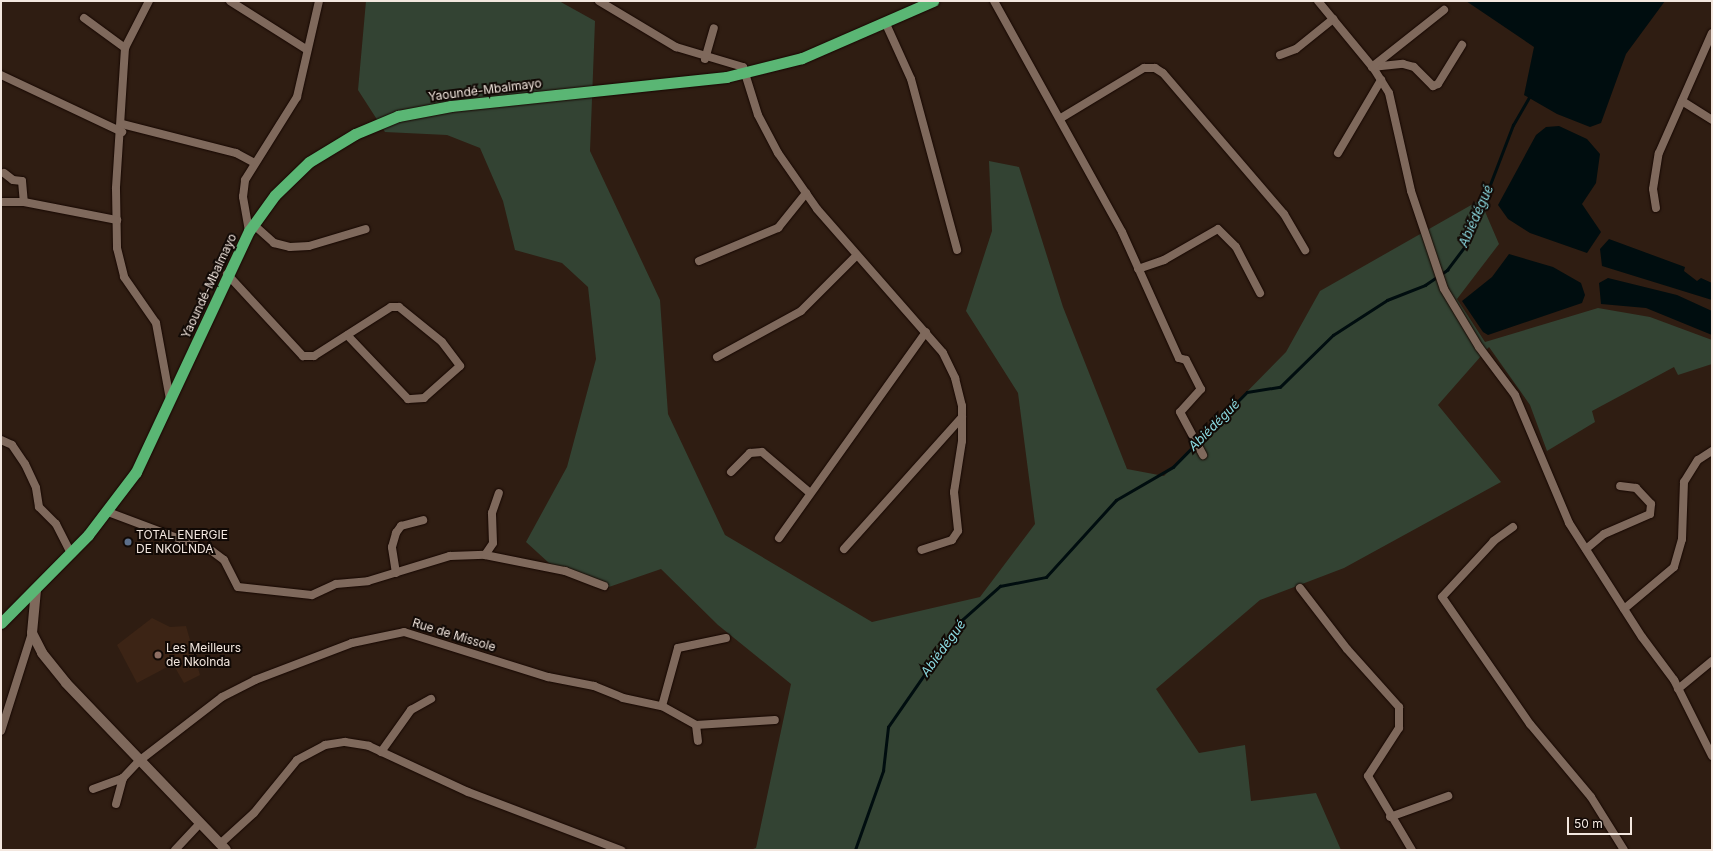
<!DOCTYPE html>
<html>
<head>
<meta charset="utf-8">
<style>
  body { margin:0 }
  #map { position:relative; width:1713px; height:851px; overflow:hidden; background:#2f1d12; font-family:Inter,sans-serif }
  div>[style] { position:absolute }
  .built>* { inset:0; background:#3c2415 }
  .green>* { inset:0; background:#334333 }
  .water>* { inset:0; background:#000d0f }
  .stream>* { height:2.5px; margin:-1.25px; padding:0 1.25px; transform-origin:1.25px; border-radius:1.25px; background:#000d0f }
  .roads { filter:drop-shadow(0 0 1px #160701) drop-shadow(0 0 1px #160701) }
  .minor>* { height:8px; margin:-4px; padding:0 4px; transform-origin:4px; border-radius:4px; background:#7f695c }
  .tertiary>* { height:10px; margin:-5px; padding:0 5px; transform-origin:5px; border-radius:5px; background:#7f695c }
  .trunk>* { height:11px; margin:-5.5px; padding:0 5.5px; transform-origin:5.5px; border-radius:5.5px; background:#5ab674 }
  .dots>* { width:11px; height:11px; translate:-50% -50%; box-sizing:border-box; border:2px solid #110905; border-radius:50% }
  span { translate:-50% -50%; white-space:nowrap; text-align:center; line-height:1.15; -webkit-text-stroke:4px #110905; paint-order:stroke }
  .street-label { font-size:12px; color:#f3e7df }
  .poi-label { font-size:12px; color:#f3e7df }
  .left { translate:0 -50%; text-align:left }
  .water-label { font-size:13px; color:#8bdae1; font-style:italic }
  .frame { position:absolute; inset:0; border:2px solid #f3e7df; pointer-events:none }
  .scale { position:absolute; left:1567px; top:817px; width:65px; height:18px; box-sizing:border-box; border:2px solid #f3e7df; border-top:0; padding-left:5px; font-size:12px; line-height:14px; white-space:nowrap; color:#f3e7df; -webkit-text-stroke:3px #110905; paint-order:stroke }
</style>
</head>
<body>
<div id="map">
  <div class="built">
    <div style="clip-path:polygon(152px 618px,170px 627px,186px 626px,200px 675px,184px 683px,173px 664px,137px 683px,117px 645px)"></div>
  </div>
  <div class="green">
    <div style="clip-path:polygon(366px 1px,559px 1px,595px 21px,590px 151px,660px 300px,668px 414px,725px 535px,872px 622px,980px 597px,1035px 524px,1018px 393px,966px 311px,992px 231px,989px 161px,1019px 167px,1063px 307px,1127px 469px,1164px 476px,1286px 352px,1320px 291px,1480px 200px,1499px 244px,1457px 299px,1485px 342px,1598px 308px,1650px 317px,1712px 340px,1712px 364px,1678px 375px,1674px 367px,1661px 374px,1592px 411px,1595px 422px,1547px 451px,1530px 405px,1489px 347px,1438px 405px,1501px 482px,1344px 568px,1260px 600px,1156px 689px,1199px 753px,1245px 745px,1251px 801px,1316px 793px,1341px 850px,750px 850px,756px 848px,791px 684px,718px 625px,661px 569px,606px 588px,549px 563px,526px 542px,567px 467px,596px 359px,588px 287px,562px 263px,515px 250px,503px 201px,480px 148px,447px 135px,385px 132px,358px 90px)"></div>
  </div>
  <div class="water">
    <div style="clip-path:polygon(1466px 1px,1665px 1px,1626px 54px,1601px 123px,1590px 127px,1557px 114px,1524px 95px,1534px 47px)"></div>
    <div style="clip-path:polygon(1559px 126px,1587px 139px,1600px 154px,1596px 183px,1582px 204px,1601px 232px,1587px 253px,1530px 233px,1508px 219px,1498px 205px,1536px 135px,1546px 127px)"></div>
    <div style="clip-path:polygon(1609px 239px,1685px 267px,1684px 271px,1697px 281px,1701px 278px,1712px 283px,1712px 300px,1602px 266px,1600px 249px)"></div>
    <div style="clip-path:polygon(1509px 254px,1553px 267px,1581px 283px,1585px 295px,1582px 303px,1488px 335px,1483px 332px,1462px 301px,1492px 277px)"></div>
    <div style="clip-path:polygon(1608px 278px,1677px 295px,1712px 311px,1712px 335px,1646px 308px,1601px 304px,1599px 283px)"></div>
  </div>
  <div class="stream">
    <div style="left:855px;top:850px;width:84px;rotate:-70.5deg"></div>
    <div style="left:883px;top:771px;width:44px;rotate:-83.5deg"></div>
    <div style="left:888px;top:727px;width:130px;rotate:-55.3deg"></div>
    <div style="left:962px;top:620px;width:51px;rotate:-41.8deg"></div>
    <div style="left:1000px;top:586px;width:47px;rotate:-11.1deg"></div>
    <div style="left:1046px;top:577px;width:104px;rotate:-47.7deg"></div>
    <div style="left:1116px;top:500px;width:66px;rotate:-30.1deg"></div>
    <div style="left:1173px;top:467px;width:105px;rotate:-45.4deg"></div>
    <div style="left:1247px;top:392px;width:33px;rotate:-9deg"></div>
    <div style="left:1280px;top:387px;width:74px;rotate:-44.5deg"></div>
    <div style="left:1333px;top:335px;width:64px;rotate:-32.9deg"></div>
    <div style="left:1387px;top:300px;width:41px;rotate:-21.5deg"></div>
    <div style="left:1425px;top:285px;width:27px;rotate:-34deg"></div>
    <div style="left:1447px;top:270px;width:35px;rotate:-53deg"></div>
    <div style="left:1468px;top:242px;width:125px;rotate:-69deg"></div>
    <div style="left:1513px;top:125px;width:34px;rotate:-60deg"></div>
  </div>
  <div class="roads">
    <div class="minor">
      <div style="left:149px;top:1px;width:53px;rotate:117.1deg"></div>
      <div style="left:125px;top:48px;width:141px;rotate:93.7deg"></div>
      <div style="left:116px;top:189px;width:59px;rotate:89deg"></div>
      <div style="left:117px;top:248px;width:30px;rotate:76deg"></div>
      <div style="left:124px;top:277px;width:56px;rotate:55.2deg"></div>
      <div style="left:156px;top:323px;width:77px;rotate:79.6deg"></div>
      <div style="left:230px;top:1px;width:90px;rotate:32.3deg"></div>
      <div style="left:599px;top:1px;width:90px;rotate:30.9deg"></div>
      <div style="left:676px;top:47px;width:70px;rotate:16.6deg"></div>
      <div style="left:743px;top:67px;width:50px;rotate:72.6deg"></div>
      <div style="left:758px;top:115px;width:43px;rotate:62.2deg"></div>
      <div style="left:778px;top:153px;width:68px;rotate:55.1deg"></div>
      <div style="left:817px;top:209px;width:191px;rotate:48.8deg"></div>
      <div style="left:943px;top:353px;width:28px;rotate:64deg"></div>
      <div style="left:955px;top:378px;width:29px;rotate:76deg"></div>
      <div style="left:962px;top:406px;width:35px;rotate:90deg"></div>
      <div style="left:962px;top:441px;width:52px;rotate:98.9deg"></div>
      <div style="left:954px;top:492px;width:39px;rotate:84deg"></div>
      <div style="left:958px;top:531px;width:11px;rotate:124deg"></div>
      <div style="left:952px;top:540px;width:32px;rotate:162deg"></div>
      <div style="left:994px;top:1px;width:264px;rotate:61deg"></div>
      <div style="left:1122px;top:232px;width:138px;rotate:65.7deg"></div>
      <div style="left:1179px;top:358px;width:7px;rotate:16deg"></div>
      <div style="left:1186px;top:360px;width:33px;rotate:63deg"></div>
      <div style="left:1201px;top:389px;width:31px;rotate:132deg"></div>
      <div style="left:1180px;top:412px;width:49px;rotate:61.9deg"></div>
      <div style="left:1318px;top:1px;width:88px;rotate:50.5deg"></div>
      <div style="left:1374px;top:69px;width:28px;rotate:58deg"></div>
      <div style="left:1389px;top:93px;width:100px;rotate:77.3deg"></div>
      <div style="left:1411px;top:191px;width:103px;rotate:71.4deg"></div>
      <div style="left:1444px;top:289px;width:68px;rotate:58.9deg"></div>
      <div style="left:1479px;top:347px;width:60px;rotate:53.1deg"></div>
      <div style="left:1515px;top:395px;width:139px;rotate:67.1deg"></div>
      <div style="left:1569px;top:523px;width:135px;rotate:57.4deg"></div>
      <div style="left:1642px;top:637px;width:54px;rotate:53.3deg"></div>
      <div style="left:1674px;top:680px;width:85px;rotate:63.4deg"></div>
      <div style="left:84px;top:18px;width:51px;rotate:36.2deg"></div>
      <div style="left:886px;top:24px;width:60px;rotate:65.6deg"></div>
      <div style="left:911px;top:79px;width:177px;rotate:74.9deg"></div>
      <div style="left:1280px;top:55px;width:17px;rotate:-21deg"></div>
      <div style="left:1296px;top:49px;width:48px;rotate:-39deg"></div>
      <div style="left:705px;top:59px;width:32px;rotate:-74deg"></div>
      <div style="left:1372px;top:67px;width:31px;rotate:-6deg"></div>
      <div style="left:1403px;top:64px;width:11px;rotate:15deg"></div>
      <div style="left:1414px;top:67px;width:27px;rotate:45deg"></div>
      <div style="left:1433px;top:86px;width:5px;rotate:-22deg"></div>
      <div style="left:1438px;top:84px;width:46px;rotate:-58.4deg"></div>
      <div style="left:1372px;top:67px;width:92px;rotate:-38.4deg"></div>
      <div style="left:1px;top:75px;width:134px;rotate:25.2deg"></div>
      <div style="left:1682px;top:101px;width:36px;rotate:32deg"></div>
      <div style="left:1061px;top:118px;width:97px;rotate:-31.1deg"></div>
      <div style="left:1144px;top:68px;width:11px"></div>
      <div style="left:1155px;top:68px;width:9px;rotate:32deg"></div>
      <div style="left:1163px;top:73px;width:186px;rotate:49.4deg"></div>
      <div style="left:1284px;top:214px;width:42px;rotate:59.7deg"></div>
      <div style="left:122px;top:124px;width:118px;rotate:14.3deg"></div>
      <div style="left:236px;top:153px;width:19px;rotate:28deg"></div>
      <div style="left:1338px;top:153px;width:85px;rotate:-59.5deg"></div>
      <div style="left:4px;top:173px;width:11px;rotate:38deg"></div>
      <div style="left:13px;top:180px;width:9px;rotate:6deg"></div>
      <div style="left:22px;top:181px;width:21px;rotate:85deg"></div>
      <div style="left:24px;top:202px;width:95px;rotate:11deg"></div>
      <div style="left:1px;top:202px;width:23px"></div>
      <div style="left:1656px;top:208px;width:19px;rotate:-99deg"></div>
      <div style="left:1653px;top:189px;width:36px;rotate:-81deg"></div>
      <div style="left:1659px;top:153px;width:131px;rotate:-66.2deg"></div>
      <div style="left:254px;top:225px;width:27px;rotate:42deg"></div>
      <div style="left:274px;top:243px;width:16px;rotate:14deg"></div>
      <div style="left:290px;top:247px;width:19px;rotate:-3deg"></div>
      <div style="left:309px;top:246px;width:59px;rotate:-16.6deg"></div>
      <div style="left:249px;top:231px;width:35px;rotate:-100deg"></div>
      <div style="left:243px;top:197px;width:17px;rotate:-83deg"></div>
      <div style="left:245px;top:180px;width:98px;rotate:-57.9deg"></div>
      <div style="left:297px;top:97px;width:98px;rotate:-77.1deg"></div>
      <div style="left:699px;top:261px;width:86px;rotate:-22.7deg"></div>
      <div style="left:778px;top:228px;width:45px;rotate:-51.3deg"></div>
      <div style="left:1138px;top:269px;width:28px;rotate:-19deg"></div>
      <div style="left:1164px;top:260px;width:62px;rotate:-29.9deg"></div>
      <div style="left:1218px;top:229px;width:25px;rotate:45deg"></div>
      <div style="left:1236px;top:247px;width:52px;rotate:62.4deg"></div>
      <div style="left:227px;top:274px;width:112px;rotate:47.2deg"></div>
      <div style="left:303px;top:356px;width:11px"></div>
      <div style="left:314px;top:356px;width:91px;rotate:-32.5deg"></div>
      <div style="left:391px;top:307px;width:8px"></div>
      <div style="left:399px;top:307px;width:55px;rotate:39.1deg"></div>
      <div style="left:442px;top:342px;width:30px;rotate:53deg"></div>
      <div style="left:460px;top:366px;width:48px;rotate:138.4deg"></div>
      <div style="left:424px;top:398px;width:16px;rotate:176deg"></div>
      <div style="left:408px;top:399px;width:88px;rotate:-133.6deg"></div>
      <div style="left:717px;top:357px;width:96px;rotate:-28.7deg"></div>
      <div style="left:801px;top:311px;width:79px;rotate:-45deg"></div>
      <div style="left:1px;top:440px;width:12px;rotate:24deg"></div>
      <div style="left:12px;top:445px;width:23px;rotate:56deg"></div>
      <div style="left:25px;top:464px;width:26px;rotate:65deg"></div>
      <div style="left:36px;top:488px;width:19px;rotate:81deg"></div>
      <div style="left:39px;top:507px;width:24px;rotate:45deg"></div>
      <div style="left:56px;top:524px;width:34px;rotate:63deg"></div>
      <div style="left:731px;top:472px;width:27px;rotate:-45deg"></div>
      <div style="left:750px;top:453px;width:12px;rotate:-5deg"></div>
      <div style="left:762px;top:452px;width:63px;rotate:40.5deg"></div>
      <div style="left:108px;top:512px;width:111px;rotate:20.6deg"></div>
      <div style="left:212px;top:551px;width:15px;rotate:37deg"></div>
      <div style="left:224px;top:560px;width:30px;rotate:63deg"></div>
      <div style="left:238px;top:587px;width:74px;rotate:6.2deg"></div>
      <div style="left:312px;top:595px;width:26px;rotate:-25deg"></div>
      <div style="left:336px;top:584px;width:32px;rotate:-5deg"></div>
      <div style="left:368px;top:581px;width:86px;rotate:-17deg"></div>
      <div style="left:450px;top:556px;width:35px;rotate:-2deg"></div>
      <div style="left:485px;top:555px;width:14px;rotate:-56deg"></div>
      <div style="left:493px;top:543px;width:30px;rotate:-92deg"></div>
      <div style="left:492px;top:513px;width:21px;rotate:-71deg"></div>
      <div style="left:1513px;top:527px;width:24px;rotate:144deg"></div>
      <div style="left:1494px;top:541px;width:76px;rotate:132.9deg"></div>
      <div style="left:1442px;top:597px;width:155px;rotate:55.3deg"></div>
      <div style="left:1530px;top:724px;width:95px;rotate:50.1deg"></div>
      <div style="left:1591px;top:797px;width:62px;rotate:58.1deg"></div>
      <div style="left:779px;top:538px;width:253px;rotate:-54.5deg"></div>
      <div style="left:844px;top:549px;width:177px;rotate:-48.2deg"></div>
      <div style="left:1586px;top:549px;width:23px;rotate:-40deg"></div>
      <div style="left:1604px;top:534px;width:50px;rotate:-23.5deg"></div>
      <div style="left:1650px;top:514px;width:10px;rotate:-84deg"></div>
      <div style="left:1651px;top:504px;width:22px;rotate:-133deg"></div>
      <div style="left:1636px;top:488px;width:16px;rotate:-173deg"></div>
      <div style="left:485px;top:555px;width:82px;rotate:11.3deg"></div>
      <div style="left:565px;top:571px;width:42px;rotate:21deg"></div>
      <div style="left:396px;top:573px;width:26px;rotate:-99deg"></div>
      <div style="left:392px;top:547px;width:15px;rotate:-74deg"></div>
      <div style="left:396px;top:533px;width:9px;rotate:-54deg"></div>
      <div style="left:401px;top:526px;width:23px;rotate:-15deg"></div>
      <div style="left:1300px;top:588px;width:77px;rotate:52.4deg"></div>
      <div style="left:1347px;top:649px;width:78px;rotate:48.1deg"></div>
      <div style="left:1399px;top:707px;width:21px;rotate:90deg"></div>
      <div style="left:1399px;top:728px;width:57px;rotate:122.9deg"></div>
      <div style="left:1368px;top:776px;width:86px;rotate:59.3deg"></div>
      <div style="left:1624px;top:609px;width:65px;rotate:-40deg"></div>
      <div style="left:1674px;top:567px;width:29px;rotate:-74deg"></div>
      <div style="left:1682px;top:539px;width:57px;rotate:-88deg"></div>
      <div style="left:1684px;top:482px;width:26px;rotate:-58deg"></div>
      <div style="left:1698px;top:460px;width:17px;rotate:-33deg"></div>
      <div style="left:1678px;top:689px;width:44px;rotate:-39.5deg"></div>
      <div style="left:662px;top:706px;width:60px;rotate:-74.6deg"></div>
      <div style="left:678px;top:648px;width:49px;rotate:-11.8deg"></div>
      <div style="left:696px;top:725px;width:79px;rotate:-3.6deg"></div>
      <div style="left:1px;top:731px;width:103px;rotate:-72.4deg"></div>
      <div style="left:381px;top:752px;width:52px;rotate:-54.5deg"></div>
      <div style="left:411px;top:710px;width:23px;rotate:-29deg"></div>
      <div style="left:93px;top:789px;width:32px;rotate:-20deg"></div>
      <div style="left:123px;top:778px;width:23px;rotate:-47deg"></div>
      <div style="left:139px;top:761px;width:105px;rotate:-37.6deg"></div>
      <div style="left:222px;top:697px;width:37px;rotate:-27deg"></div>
      <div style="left:255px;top:680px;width:104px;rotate:-20.9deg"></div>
      <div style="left:352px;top:643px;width:53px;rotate:-11.9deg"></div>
      <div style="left:404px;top:632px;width:151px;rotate:17.4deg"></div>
      <div style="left:548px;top:677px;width:47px;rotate:11.1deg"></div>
      <div style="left:594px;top:686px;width:31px;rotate:22deg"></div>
      <div style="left:623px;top:698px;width:40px;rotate:12deg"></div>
      <div style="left:662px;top:706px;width:39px;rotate:29deg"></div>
      <div style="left:696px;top:725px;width:16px;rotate:83deg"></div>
      <div style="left:116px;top:804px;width:27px;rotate:-75deg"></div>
      <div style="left:1390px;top:817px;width:62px;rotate:-19.9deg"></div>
      <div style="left:220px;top:844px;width:46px;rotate:-42.4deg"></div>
      <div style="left:254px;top:813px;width:68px;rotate:-50.9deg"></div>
      <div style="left:297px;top:760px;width:32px;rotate:-28deg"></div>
      <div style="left:325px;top:745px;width:20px;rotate:-9deg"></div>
      <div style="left:345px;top:742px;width:24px;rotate:9deg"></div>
      <div style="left:369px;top:746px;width:109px;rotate:24.9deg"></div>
      <div style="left:468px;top:792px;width:164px;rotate:20.8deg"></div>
      <div style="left:175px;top:850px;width:37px;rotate:-47deg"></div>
    </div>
    <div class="tertiary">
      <div style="left:36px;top:590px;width:43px;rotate:95.3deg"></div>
      <div style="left:32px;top:633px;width:22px;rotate:63deg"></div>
      <div style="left:42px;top:653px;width:38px;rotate:51deg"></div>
      <div style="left:66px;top:683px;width:231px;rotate:46.2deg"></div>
    </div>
    <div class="trunk">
      <div style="left:1px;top:623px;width:124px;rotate:-45.3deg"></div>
      <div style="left:88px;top:535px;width:79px;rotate:-52.7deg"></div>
      <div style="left:136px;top:472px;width:266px;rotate:-64.9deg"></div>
      <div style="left:249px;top:231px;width:44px;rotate:-54.2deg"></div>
      <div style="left:275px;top:195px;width:47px;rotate:-44.1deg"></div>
      <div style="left:309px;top:162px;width:54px;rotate:-31.3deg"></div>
      <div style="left:355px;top:134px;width:47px;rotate:-22.7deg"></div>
      <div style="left:398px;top:116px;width:54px;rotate:-10.7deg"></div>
      <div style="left:451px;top:106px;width:277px;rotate:-6deg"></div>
      <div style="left:726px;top:77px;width:78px;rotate:-14deg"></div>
      <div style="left:802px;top:58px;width:143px;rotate:-23.5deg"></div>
    </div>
  </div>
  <div class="dots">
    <div style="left:128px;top:542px;background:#5c6f8a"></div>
    <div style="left:158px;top:655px;background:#8d6e63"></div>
  </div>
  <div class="street-label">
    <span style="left:485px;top:90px;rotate:-7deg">Yaoundé-Mbalmayo</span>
    <span style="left:209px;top:286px;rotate:-65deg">Yaoundé-Mbalmayo</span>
    <span style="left:454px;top:635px;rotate:17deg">Rue de Missole</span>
  </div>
  <div class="poi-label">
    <span class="left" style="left:136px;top:542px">TOTAL ENERGIE<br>DE NKOLNDA</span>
    <span class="left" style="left:166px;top:655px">Les Meilleurs<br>de Nkolnda</span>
  </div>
  <div class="water-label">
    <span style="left:1476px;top:216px;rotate:-66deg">Abiédégué</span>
    <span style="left:1214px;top:425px;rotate:-45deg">Abiédégué</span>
    <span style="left:943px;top:648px;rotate:-54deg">Abiédégué</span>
  </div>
  <div class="frame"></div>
  <div class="scale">50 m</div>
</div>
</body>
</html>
